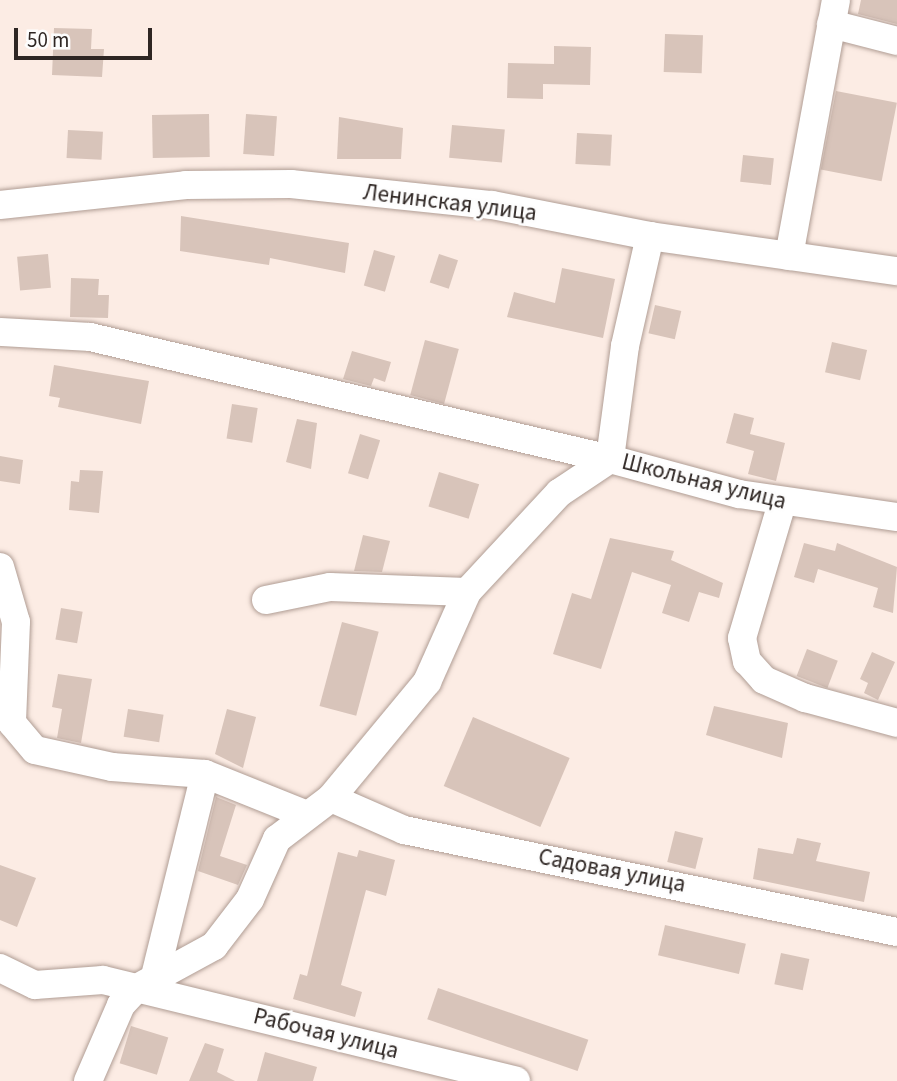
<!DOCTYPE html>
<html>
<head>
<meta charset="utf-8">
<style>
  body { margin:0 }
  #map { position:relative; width:897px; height:1081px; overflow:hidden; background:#fcece4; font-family:"Source Sans 3",sans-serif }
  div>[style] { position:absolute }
  .building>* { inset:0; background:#d8c4ba; transform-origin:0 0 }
  .roads { filter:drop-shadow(0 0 2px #b09d94) drop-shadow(0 0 2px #b09d94) }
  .minor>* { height:28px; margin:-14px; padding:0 14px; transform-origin:14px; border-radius:14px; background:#fff }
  span { translate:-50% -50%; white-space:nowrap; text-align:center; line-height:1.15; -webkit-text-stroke:5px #fdfdfd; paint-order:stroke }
  .street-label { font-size:23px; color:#2e2623 }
  .scale { position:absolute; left:14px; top:28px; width:138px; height:32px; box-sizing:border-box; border:4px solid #2e2623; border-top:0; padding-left:9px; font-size:21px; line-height:24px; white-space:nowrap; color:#2e2623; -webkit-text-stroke:5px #fdfdfd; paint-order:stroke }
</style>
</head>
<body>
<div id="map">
  <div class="building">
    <div style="clip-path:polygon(861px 0,897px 0,897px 24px,858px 14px)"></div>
    <div style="clip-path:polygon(54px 28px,92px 29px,91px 49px,104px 49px,102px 77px,52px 75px)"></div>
    <div style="left:665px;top:34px;width:38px;height:38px;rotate:2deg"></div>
    <div style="clip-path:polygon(554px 46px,591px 47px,590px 85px,543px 84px,543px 99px,507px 98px,508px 63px,554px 64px)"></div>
    <div style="left:836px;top:91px;width:62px;height:80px;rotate:11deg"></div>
    <div style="left:209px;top:114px;width:43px;height:57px;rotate:89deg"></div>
    <div style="left:246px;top:114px;width:31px;height:40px;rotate:4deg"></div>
    <div style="clip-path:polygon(339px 117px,403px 128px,401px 159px,337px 159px)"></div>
    <div style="left:452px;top:125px;width:53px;height:33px;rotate:5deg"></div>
    <div style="left:68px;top:130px;width:35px;height:28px;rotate:3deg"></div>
    <div style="left:577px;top:133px;width:35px;height:31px;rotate:3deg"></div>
    <div style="left:743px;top:155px;width:31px;height:27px;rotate:6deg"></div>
    <div style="clip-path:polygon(181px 216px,349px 243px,345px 273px,270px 258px,269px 265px,180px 251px)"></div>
    <div style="left:374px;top:250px;width:22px;height:37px;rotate:16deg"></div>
    <div style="left:48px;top:254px;width:34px;height:31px;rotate:85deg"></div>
    <div style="left:439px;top:254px;width:20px;height:30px;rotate:18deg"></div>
    <div style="clip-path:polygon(562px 268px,615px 279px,603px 338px,507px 317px,514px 292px,555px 303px)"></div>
    <div style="clip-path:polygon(71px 278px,99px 279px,98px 295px,109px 295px,108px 318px,70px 317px)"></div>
    <div style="left:655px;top:305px;width:27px;height:29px;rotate:13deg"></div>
    <div style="left:425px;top:340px;width:35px;height:57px;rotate:15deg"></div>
    <div style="left:832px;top:342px;width:36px;height:31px;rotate:13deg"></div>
    <div style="clip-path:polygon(352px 351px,391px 362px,385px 382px,374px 378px,371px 386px,343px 379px)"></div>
    <div style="clip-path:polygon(54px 365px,149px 381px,141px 424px,58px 407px,60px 398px,49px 396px)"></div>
    <div style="left:232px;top:404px;width:26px;height:35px;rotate:9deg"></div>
    <div style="clip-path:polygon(734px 413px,754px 418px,750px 434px,785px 443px,776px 481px,748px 474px,754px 451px,726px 443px)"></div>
    <div style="clip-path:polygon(297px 419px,317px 423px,311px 469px,286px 462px)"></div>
    <div style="left:360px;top:434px;width:21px;height:41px;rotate:17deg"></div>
    <div style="clip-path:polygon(0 456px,23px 460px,20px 484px,0 481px)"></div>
    <div style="clip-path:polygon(80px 470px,103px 471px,99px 513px,69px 510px,71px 481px,79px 482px)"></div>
    <div style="left:439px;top:472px;width:42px;height:36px;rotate:17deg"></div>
    <div style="clip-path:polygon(363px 535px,390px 541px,382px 572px,354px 571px)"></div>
    <div style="clip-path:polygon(610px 538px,674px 551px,671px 560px,723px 583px,719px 598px,699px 592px,689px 622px,662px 613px,671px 585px,632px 572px,601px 669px,553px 654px,572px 593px,591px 599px)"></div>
    <div style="clip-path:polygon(804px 543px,835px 551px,837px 543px,897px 567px,893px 613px,873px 607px,878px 588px,818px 569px,814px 583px,794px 577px)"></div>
    <div style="left:61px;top:608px;width:22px;height:32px;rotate:10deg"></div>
    <div style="left:342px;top:622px;width:38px;height:87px;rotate:15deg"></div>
    <div style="left:807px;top:649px;width:33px;height:29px;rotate:21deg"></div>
    <div style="clip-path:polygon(872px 652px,895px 662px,878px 700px,864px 693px,868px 683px,860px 679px)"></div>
    <div style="clip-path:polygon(58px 674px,92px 679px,81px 743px,57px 738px,62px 709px,52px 707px)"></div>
    <div style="clip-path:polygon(714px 706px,788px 723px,782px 758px,706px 735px)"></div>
    <div style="left:128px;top:709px;width:36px;height:28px;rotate:9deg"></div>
    <div style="clip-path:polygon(227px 709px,256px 717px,243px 768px,215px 754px)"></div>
    <div style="left:473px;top:717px;width:105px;height:75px;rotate:23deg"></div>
    <div style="clip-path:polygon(216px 797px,236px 805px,220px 856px,247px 865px,238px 885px,198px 871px)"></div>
    <div style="left:675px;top:831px;width:29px;height:32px;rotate:14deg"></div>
    <div style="clip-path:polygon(797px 838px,821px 843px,816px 861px,870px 872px,864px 902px,753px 879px,758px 848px,793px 854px)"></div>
    <div style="clip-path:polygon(359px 850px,395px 860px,386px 896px,366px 890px,341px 985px,362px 992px,355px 1017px,293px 999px,300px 974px,307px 976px,338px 852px,357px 857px)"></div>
    <div style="clip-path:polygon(0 865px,36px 878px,17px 927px,0 920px)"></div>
    <div style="left:665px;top:925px;width:83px;height:31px;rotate:13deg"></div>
    <div style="left:781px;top:953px;width:29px;height:32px;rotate:12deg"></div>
    <div style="left:438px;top:988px;width:159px;height:33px;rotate:19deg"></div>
    <div style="left:131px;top:1026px;width:39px;height:39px;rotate:17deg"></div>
    <div style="clip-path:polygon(205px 1043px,224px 1049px,217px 1072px,235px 1081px,189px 1081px)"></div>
    <div style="clip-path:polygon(265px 1052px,317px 1067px,313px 1081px,257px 1081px)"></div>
  </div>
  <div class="roads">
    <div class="minor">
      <div style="left:831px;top:24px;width:68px;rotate:14.4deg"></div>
      <div style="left:0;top:205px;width:187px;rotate:-6.1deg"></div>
      <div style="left:186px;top:185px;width:105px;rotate:-0.5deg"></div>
      <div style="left:291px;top:184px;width:202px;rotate:6deg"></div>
      <div style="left:492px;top:205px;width:161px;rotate:11.1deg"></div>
      <div style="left:650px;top:236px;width:249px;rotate:8.1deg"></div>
      <div style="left:650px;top:236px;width:113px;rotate:102.8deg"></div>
      <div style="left:625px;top:346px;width:114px;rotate:97.6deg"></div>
      <div style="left:610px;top:459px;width:134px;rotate:15.2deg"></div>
      <div style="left:739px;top:494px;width:160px;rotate:8.3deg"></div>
      <div style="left:789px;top:256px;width:260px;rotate:-79.6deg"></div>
      <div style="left:0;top:332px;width:90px;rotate:3.2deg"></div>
      <div style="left:90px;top:337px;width:534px;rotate:13.2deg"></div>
      <div style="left:782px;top:503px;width:141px;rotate:106.5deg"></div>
      <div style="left:742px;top:638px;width:24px;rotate:78deg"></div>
      <div style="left:747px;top:661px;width:25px;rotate:48deg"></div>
      <div style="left:764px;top:680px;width:45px;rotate:23.7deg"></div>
      <div style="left:805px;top:698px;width:95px;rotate:15.2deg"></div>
      <div style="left:0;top:567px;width:57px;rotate:73.8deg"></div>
      <div style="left:16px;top:622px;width:101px;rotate:92.3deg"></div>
      <div style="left:12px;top:723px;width:35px;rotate:50deg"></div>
      <div style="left:35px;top:750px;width:79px;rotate:12.4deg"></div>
      <div style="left:112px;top:767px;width:93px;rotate:4.3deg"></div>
      <div style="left:205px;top:774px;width:110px;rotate:21.9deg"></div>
      <div style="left:266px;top:600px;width:65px;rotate:-11.5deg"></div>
      <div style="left:330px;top:587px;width:137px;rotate:2.1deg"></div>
      <div style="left:331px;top:798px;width:80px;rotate:23.7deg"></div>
      <div style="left:404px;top:830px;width:503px;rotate:11.69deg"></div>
      <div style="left:0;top:968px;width:39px;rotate:26deg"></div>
      <div style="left:35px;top:985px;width:68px;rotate:-4.2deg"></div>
      <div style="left:103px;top:980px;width:425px;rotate:13.7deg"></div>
      <div style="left:154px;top:980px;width:212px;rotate:-76.1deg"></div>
      <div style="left:88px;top:1081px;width:83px;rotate:-66.5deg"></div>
      <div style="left:121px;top:1005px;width:23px;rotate:-47deg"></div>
      <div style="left:137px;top:988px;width:88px;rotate:-28.6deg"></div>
      <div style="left:214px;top:946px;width:59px;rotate:-52.5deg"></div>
      <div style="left:250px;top:899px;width:66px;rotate:-65.8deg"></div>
      <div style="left:277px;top:839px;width:68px;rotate:-37.2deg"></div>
      <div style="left:331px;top:798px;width:151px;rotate:-50.4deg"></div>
      <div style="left:427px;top:682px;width:98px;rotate:-66deg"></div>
      <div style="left:467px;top:592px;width:135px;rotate:-47.1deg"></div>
      <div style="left:559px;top:493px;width:61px;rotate:-33.7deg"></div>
    </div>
  </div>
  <div class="street-label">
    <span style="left:450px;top:203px;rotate:7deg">Ленинская улица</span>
    <span style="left:704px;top:482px;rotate:14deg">Школьная улица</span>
    <span style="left:612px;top:871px;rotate:11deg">Садовая улица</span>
    <span style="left:326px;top:1034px;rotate:14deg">Рабочая улица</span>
  </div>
  <div class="scale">50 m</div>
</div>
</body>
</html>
